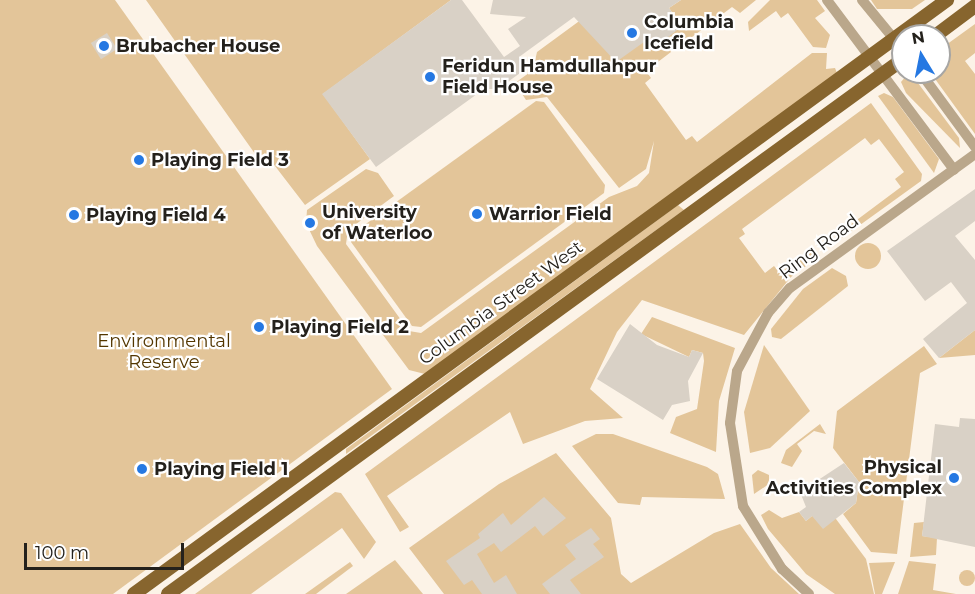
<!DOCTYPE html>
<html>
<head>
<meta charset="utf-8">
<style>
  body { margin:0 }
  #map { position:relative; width:975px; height:594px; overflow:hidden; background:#fcf3e7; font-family:Montserrat,sans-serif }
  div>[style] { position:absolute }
  .green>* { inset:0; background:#e3c599 }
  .round { border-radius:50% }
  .building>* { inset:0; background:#d9d1c6; transform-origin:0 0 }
  .minor>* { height:10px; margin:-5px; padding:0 5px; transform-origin:5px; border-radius:5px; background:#baa78b }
  .major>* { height:14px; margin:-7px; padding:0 7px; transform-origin:7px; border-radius:7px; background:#87652e }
  .dots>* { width:16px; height:16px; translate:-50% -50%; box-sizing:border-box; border:3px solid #fff; border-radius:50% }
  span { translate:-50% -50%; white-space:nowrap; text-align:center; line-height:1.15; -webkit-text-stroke:4.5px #fff; paint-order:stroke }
  .poi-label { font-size:18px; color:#24211c; font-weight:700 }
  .left { translate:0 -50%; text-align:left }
  .right { translate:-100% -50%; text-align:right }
  .street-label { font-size:18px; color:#24211c }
  .park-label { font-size:18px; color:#533600 }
  .north { position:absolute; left:891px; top:24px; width:60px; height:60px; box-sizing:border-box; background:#fff; border:2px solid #a7a6a4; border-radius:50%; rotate:350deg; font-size:16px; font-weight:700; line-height:24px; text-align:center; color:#24211c }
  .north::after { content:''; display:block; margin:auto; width:21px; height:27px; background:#2578e2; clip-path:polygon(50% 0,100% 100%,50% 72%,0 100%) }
  .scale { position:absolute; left:24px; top:543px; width:160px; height:27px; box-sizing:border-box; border:3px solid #24211c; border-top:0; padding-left:8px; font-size:18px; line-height:21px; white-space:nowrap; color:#24211c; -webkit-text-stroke:4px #fff; paint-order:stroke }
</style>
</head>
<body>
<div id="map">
  <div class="green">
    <div style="clip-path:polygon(0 0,115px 0,392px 389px,113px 594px,0 594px)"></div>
    <div style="clip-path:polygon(146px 0,451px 0,323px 94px,370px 159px,305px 205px,265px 153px,258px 158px)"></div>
    <div style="clip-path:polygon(608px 0,624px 0,657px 45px,664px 41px,671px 52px,646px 71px,651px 78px,645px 83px,686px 140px,692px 136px,697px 142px,812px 53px,827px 53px,826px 69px,835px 68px,837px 73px,425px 374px,409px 370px,317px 246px,306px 223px,307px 210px,366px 169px,378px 173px,394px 196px,348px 230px,346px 244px,409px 331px,421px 333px,609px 197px,637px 186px,649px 173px,654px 141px,646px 169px,619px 188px,547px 97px,526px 100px,515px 83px,533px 70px,537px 52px)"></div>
    <div style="clip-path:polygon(681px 0,756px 0,740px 13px,732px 7px,676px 49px,667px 37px,682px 26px,669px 8px)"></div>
    <div style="clip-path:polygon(770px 0,817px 0,825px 11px,815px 18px,830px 35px,826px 48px,813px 47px,788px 13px,781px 18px,776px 11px,749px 31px,748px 22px)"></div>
    <div style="clip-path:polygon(871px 0,925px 0,912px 9px,877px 9px)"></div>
    <div style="clip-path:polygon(975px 24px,975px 53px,965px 61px,975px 74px,975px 134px,930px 72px,939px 72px,939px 50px)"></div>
    <div style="clip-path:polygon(906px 76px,915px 79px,959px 138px,960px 148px,906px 93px,901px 82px)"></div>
    <div style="clip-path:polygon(884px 93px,893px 97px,939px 159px,934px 173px,878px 96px)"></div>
    <div style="clip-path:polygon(536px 101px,544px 102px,605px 185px,604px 193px,421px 327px,412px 326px,351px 242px,352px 234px)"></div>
    <div style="clip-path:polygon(871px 103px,922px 174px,921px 181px,842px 238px,838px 234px,901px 187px,895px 179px,904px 172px,879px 139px,871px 145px,865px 138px,742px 229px,745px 234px,739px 238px,765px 273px,774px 266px,780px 273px,814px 248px,820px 256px,791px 277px,744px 335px,642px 300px,617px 332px,590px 389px,623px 418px,585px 421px,523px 444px,510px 412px,387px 496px,409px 527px,400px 532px,365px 474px)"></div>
    <div style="clip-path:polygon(678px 205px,684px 210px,346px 454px,346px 449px)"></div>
    <div class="round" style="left:855px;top:243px;width:26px;height:26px"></div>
    <div style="clip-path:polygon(832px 268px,846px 276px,848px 286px,781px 339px,772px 337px,771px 329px,803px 289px)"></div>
    <div style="clip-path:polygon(652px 317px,735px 348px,719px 401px,716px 452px,670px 433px,676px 417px,697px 409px,704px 361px,703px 353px,692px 350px,689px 357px,641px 334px)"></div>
    <div style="clip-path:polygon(975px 330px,975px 355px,939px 358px)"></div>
    <div style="clip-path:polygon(764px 345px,810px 411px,770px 448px,750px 453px,744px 412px)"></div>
    <div style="clip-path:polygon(924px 346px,937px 364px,920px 373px,897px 554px,871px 552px,843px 514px,856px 503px,859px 482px,833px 448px,837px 411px)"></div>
    <div style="clip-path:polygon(820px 424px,826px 434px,814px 431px,797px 444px,802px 451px,792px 467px,781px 463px,786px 450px)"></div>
    <div style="clip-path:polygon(596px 434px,613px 434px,707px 467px,718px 474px,725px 499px,642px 497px,640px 505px,618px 503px,572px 446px)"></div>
    <div style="clip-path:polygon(556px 453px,611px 518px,621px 574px,631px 583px,714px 533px,740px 524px,771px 568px,799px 594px,444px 594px,409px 548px,499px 484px)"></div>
    <div style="clip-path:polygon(758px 470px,769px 475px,769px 484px,754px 494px,752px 475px)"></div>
    <div style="clip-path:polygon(335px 492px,341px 493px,376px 542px,364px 559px,342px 528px,251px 594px,195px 594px)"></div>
    <div style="clip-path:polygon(769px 510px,782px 518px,799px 512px,806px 521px,812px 516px,836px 519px,866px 559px,874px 594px,835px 594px,806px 574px,768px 529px,761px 515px)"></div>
    <div style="clip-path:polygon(924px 522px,922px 536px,937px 538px,936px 555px,910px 557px,914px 523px)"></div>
    <div style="clip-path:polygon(395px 560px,423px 594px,346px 594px,386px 566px)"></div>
    <div style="clip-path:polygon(909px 561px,936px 564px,933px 590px,956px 594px,898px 594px)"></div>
    <div style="clip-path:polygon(350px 562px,353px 566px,316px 594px,305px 594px)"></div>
    <div style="clip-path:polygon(895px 562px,882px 594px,875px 594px,869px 563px)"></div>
    <div class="round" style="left:959px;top:570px;width:16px;height:16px"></div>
  </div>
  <div class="building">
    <div style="clip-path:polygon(451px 0,462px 0,504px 57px,520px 46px,508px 29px,526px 17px,490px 14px,493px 0,681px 0,669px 8px,682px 26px,657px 46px,651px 37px,616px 62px,574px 17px,519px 57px,527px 68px,498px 89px,484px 89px,376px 167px,322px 94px)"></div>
    <div style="left:107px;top:33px;width:19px;height:19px;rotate:58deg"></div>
    <div style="clip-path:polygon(975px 189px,975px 221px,955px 236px,975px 260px,975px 330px,939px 358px,923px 339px,967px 303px,951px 282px,925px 301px,887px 251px)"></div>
    <div style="clip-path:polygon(630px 324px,657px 345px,689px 357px,692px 350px,703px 353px,688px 381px,690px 401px,672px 405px,663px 420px,597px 379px)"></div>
    <div style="clip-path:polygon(960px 418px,975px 419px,975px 547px,922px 536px,935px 424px,959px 427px)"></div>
    <div style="clip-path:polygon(844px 463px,859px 482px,856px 503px,823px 529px,812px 516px,806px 521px,799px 512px,806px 507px,800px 492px)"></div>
    <div style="clip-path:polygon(544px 497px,566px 518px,543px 536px,535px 526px,501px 552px,494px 543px,477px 554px,494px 583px,506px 575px,517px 594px,482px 594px,472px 580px,464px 585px,446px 561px,480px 538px,478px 534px,503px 513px,511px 525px)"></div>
    <div style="clip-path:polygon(591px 528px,600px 539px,593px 544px,604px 557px,570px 580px,581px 594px,550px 594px,542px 584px,576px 559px,565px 545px)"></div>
  </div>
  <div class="minor">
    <div style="left:827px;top:0;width:212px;rotate:53.2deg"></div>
    <div style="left:862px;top:0;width:65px;rotate:50.6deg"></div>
    <div style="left:920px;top:72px;width:93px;rotate:53.7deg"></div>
    <div style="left:809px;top:594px;width:37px;rotate:-137deg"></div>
    <div style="left:782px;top:569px;width:74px;rotate:-121.8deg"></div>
    <div style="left:743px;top:506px;width:84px;rotate:-98.9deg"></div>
    <div style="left:730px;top:423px;width:52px;rotate:-82.3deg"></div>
    <div style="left:737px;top:371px;width:66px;rotate:-61.9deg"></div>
    <div style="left:768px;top:313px;width:33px;rotate:-49deg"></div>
    <div style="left:790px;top:288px;width:228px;rotate:-35.9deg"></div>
  </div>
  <div class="major">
    <div style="left:935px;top:36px;width:50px;rotate:-36.9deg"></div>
    <div style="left:134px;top:594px;width:1007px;rotate:-36.15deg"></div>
    <div style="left:168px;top:594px;width:909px;rotate:-36.05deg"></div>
  </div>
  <div class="dots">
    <div style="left:632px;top:33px;background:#2578e2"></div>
    <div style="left:104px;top:46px;background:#2578e2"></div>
    <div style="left:430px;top:77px;background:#2578e2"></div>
    <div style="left:139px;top:160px;background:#2578e2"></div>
    <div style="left:477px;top:214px;background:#2578e2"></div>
    <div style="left:74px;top:215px;background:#2578e2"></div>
    <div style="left:310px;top:223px;background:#2578e2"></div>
    <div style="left:259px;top:327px;background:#2578e2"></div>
    <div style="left:142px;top:469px;background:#2578e2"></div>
    <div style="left:954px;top:478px;background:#2578e2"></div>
  </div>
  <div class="poi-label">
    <span class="left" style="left:644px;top:33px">Columbia<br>Icefield</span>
    <span class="left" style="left:116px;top:46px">Brubacher House</span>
    <span class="left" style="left:442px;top:77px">Feridun Hamdullahpur<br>Field House</span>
    <span class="left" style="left:151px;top:160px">Playing Field 3</span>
    <span class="left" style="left:322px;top:223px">University<br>of Waterloo</span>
    <span class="left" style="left:489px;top:214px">Warrior Field</span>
    <span class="left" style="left:86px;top:215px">Playing Field 4</span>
    <span class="left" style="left:271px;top:327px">Playing Field 2</span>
    <span class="right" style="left:942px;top:478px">Physical<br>Activities Complex</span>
    <span class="left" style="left:154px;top:469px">Playing Field 1</span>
  </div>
  <div class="street-label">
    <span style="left:819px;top:247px;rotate:-37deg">Ring Road</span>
    <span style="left:501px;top:303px;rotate:-36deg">Columbia Street West</span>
  </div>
  <div class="park-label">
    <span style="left:164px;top:352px">Environmental<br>Reserve</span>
  </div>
  <div class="north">N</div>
  <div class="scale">100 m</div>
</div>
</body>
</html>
